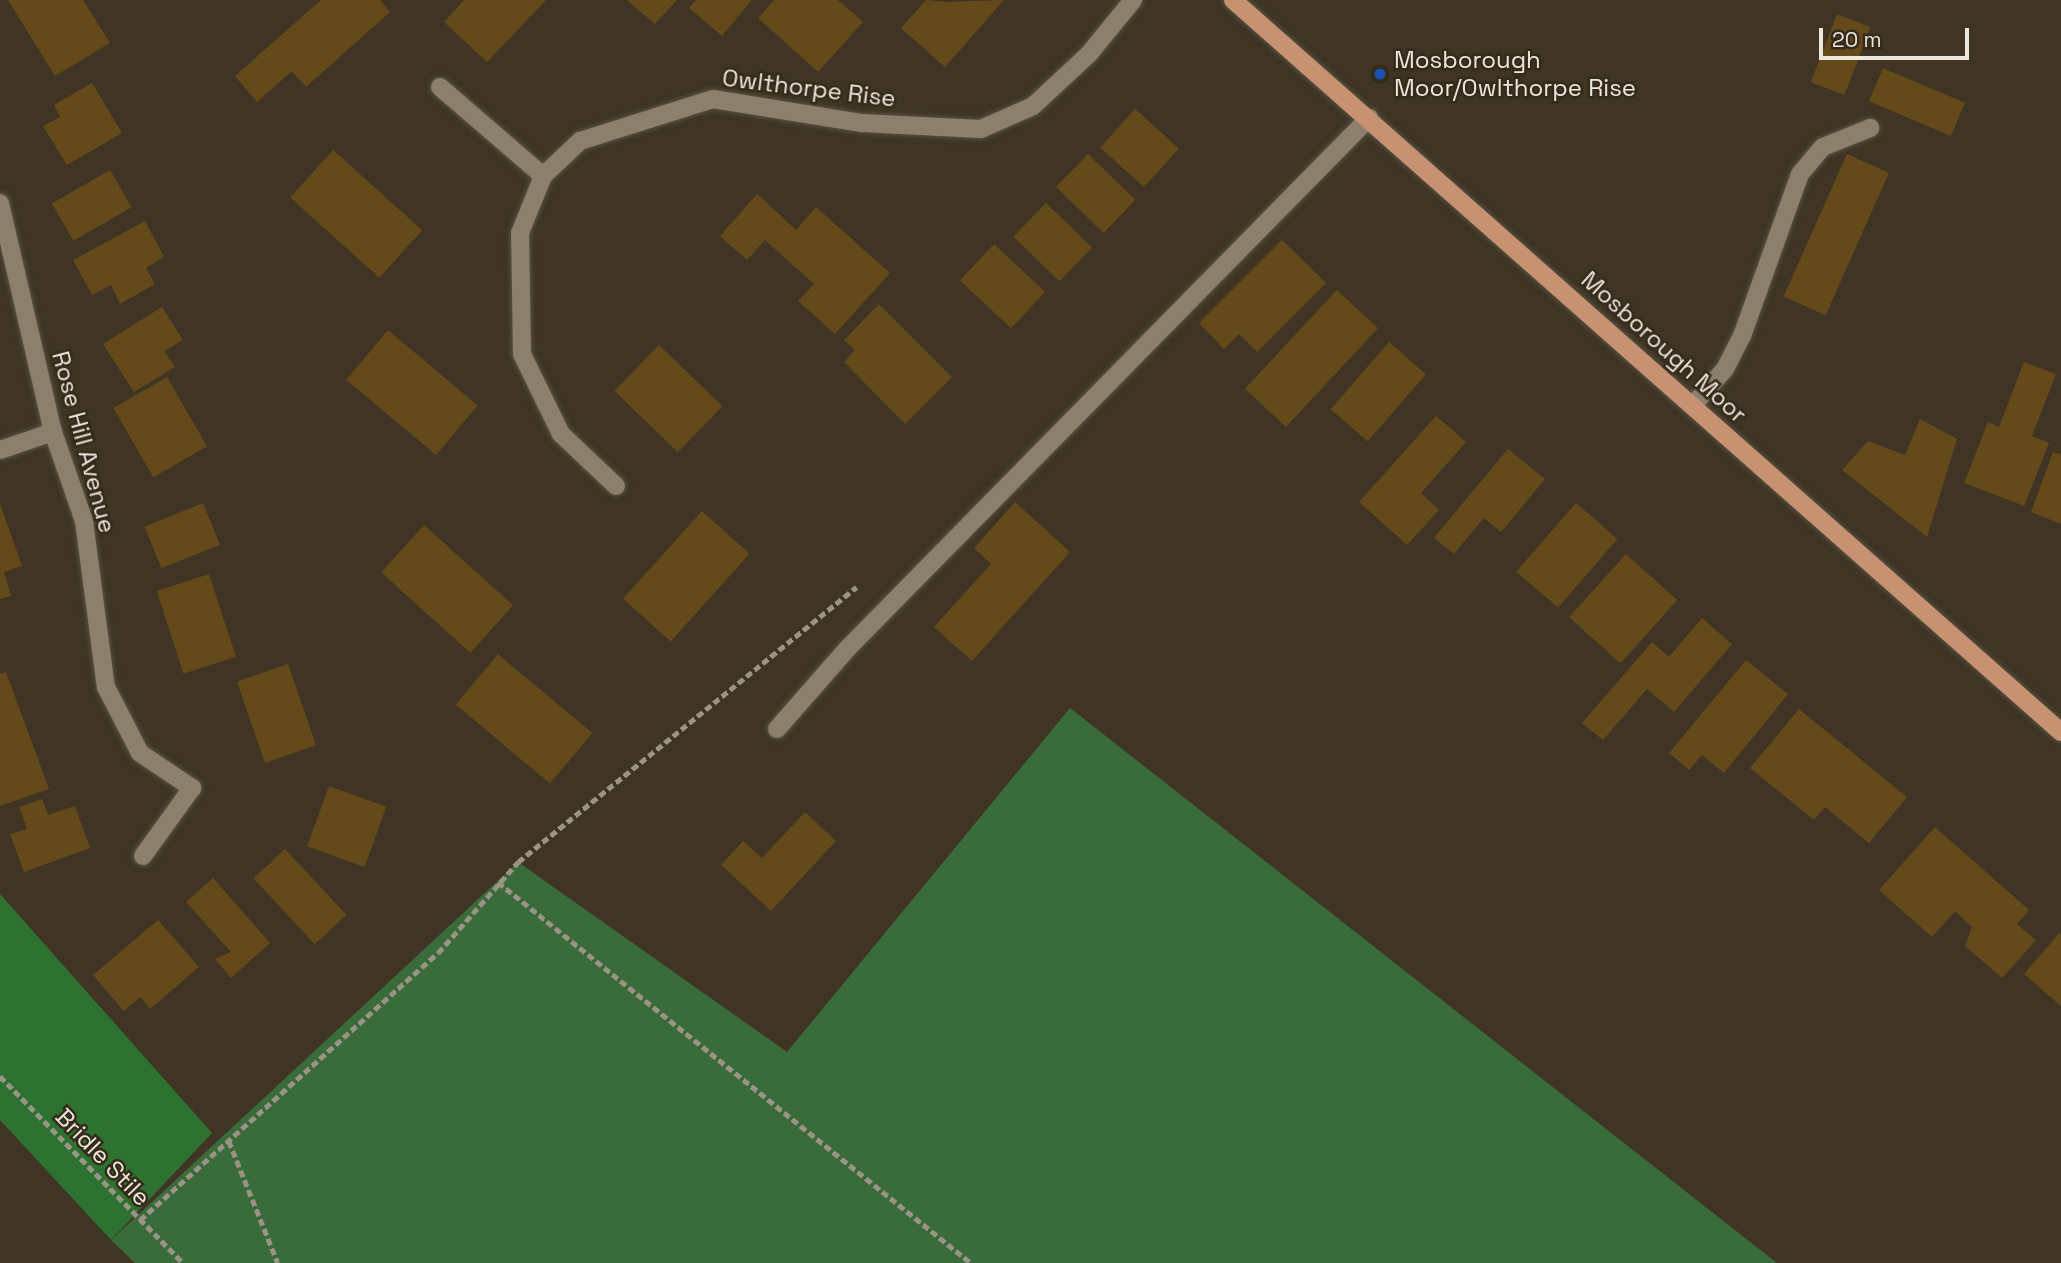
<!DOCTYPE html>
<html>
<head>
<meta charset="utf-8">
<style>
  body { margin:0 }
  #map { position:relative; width:2061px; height:1263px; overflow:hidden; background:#403524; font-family:"Space Grotesk",sans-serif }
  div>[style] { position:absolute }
  .green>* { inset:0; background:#3a6b3a }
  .forest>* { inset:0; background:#2d7230 }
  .building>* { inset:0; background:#64491a; transform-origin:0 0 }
  .path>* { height:4.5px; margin-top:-2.25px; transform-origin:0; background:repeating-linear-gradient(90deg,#9b9385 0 7px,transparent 0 10.5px) }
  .roads { filter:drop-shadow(0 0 2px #5a5143) drop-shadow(0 0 2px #5a5143) }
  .lane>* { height:18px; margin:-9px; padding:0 9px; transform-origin:9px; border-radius:9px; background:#8c806d }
  .street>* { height:18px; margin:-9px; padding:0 9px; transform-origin:9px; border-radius:9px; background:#8c806d }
  .primary>* { height:18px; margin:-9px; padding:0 9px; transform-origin:9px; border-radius:9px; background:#c69272 }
  .dots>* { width:19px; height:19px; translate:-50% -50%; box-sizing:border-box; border:4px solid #352b1b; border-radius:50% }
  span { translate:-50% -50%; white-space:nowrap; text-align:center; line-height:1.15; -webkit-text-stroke:5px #352b1b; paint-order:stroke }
  .poi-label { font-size:24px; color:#ede6dc }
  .left { translate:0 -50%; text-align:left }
  .street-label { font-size:24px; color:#ede6dc }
  .scale { position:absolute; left:1819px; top:28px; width:150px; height:32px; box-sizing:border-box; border:4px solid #ede6dc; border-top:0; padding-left:9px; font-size:21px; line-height:24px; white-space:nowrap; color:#ede6dc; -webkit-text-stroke:5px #352b1b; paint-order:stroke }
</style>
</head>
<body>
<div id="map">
  <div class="green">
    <div style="clip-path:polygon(1070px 708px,1777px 1263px,135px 1263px,111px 1240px,518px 862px,787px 1052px)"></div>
  </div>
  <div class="forest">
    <div style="clip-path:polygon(0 894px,212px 1133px,111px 1240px,0 1120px)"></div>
  </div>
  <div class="building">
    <div style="clip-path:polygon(8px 0,83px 0,110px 43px,55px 76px)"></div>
    <div style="clip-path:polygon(321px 0,380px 0,390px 12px,306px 87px,292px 71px,257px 102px,235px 76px)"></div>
    <div style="clip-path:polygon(464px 0,546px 0,487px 62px,444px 22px)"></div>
    <div style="clip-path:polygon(627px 0,677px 0,655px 24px)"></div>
    <div style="clip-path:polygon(696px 0,752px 0,722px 36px,689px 8px)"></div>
    <div style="clip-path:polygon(774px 0,838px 0,863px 22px,818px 72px,758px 18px)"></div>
    <div style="clip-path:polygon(926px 0,946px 2px,1004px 0,945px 67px,901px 28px)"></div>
    <div style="left:1837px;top:14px;width:36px;height:73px;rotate:21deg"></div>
    <div style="left:1883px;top:68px;width:89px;height:36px;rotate:23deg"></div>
    <div style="clip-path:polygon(92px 83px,122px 133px,67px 165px,43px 126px,60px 117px,54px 105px)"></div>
    <div style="left:1135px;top:109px;width:59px;height:52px;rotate:42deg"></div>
    <div style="left:333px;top:150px;width:120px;height:64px;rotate:42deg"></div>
    <div style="left:1088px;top:154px;width:66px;height:46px;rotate:44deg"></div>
    <div style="left:1847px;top:154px;width:46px;height:156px;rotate:24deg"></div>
    <div style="left:110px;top:170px;width:43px;height:67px;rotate:60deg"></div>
    <div style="clip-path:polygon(757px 194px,796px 230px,816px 207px,890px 273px,835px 334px,798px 301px,814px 284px,765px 240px,747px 260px,720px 236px)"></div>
    <div style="left:1046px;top:203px;width:64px;height:47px;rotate:44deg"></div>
    <div style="clip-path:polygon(145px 221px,164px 257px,146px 268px,155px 284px,120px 304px,111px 285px,92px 295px,73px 260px)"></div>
    <div style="clip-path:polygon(1282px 240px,1326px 283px,1257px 352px,1239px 334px,1224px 349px,1199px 323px)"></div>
    <div style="left:994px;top:244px;width:70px;height:50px;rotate:43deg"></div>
    <div style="left:1337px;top:290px;width:56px;height:135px;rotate:43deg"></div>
    <div style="clip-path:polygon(879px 304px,952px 377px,905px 424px,844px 362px,855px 350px,844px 340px)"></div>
    <div style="clip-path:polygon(162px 307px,183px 340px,164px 351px,175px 367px,134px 392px,103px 344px)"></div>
    <div style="left:388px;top:330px;width:117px;height:65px;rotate:40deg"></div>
    <div style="left:1389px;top:342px;width:49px;height:89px;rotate:41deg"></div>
    <div style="left:659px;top:345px;width:88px;height:64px;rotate:44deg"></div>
    <div style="clip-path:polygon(2024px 362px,2056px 374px,2032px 436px,2049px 443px,2024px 506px,1964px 483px,1988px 422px,1999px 427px)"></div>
    <div style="left:167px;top:377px;width:80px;height:62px;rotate:60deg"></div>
    <div style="clip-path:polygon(1436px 416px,1466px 442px,1421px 493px,1439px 510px,1407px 545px,1359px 502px)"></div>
    <div style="clip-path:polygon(1920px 419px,1957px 439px,1927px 537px,1842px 470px,1868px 441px,1905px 455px)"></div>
    <div style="clip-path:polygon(1508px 449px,1545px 479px,1501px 532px,1484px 518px,1454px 554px,1434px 538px)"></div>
    <div style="clip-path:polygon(2053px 452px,2061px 455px,2061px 524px,2031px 512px)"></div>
    <div style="clip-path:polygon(1015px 502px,1070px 552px,972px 661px,934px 627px,991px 564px,974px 548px)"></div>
    <div style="left:203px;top:503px;width:45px;height:63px;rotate:68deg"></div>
    <div style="left:1576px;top:503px;width:55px;height:91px;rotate:41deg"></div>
    <div style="clip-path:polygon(0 504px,22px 566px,4px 572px,11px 596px,0 599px)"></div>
    <div style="left:702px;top:511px;width:64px;height:118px;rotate:42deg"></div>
    <div style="left:424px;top:525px;width:120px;height:64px;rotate:42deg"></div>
    <div style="left:1626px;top:554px;width:69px;height:85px;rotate:42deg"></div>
    <div style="left:209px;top:574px;width:87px;height:55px;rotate:72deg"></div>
    <div style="clip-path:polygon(1702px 618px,1732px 644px,1674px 712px,1647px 689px,1603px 740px,1582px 723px,1652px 642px,1669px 657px)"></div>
    <div style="left:498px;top:654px;width:123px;height:66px;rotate:40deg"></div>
    <div style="clip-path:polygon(1746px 660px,1788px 694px,1724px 773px,1702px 755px,1689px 770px,1669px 753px)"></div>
    <div style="left:288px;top:664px;width:86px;height:54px;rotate:71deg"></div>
    <div style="clip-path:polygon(6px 672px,49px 789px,0 806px,0 674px)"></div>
    <div style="clip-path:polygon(1799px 709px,1907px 797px,1869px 843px,1825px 807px,1814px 820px,1750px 768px)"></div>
    <div style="left:329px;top:786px;width:61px;height:64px;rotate:20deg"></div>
    <div style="clip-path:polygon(42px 799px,48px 815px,75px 806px,90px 848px,24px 872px,10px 834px,27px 829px,19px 807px)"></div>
    <div style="clip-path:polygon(805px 812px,836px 841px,771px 911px,721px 865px,743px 841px,762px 858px)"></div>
    <div style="clip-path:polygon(1935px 827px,2029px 910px,2017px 924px,2036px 940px,2002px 978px,1965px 946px,1972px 927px,1955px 911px,1932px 937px,1879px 890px)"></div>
    <div style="left:285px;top:849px;width:90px;height:43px;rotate:47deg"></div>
    <div style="clip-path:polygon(213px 878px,270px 943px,231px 978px,215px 959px,231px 952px,186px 902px)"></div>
    <div style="clip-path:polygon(158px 920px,199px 967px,150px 1009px,140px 997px,124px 1011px,93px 975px)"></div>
    <div style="clip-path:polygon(2059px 933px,2061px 935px,2061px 1006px,2024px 974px)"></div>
  </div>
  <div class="path">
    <div style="left:498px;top:882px;width:607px;rotate:38.85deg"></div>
    <div style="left:0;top:1076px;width:262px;rotate:45.6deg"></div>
    <div style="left:229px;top:1141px;width:131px;rotate:68.1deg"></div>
    <div style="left:140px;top:1220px;width:400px;rotate:-41.9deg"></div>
    <div style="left:438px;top:953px;width:121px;rotate:-48.7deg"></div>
    <div style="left:518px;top:862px;width:436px;rotate:-39.1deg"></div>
  </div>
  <div class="roads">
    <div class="lane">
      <div style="left:1693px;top:405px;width:48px;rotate:-48.4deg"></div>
      <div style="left:1725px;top:369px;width:37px;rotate:-63deg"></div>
      <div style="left:1742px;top:336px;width:172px;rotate:-70.3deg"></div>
      <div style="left:1800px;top:174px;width:35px;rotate:-50deg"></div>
      <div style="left:1823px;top:147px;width:51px;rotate:-22deg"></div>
      <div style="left:777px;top:729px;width:106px;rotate:-48.8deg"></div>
      <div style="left:847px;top:649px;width:745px;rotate:-45.49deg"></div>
      <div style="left:143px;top:856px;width:84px;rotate:-54.2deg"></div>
    </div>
    <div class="street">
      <div style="left:440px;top:87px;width:136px;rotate:40.8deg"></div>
      <div style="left:0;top:203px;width:235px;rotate:77deg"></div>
      <div style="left:53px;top:432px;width:94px;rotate:70.8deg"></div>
      <div style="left:84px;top:521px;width:167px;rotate:82.5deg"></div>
      <div style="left:106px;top:687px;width:74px;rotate:62.7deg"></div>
      <div style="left:140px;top:753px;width:63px;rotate:33.9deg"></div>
      <div style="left:0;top:450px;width:56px;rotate:-18.8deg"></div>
      <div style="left:616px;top:486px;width:76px;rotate:-136.6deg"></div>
      <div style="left:561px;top:434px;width:89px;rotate:-116deg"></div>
      <div style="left:522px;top:354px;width:121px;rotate:-90.9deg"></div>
      <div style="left:520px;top:233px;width:61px;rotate:-68deg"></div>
      <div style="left:543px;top:176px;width:51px;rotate:-43.4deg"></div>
      <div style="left:580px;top:141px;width:139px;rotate:-17.5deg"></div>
      <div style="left:713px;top:99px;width:151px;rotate:9.2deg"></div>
      <div style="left:862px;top:123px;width:119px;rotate:2.9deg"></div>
      <div style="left:981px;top:129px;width:57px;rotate:-23.9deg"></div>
      <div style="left:1033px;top:106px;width:76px;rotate:-42.9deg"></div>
      <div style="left:1089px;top:54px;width:70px;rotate:-50.8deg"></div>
    </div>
    <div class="primary">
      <div style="left:1233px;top:0;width:1105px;rotate:41.48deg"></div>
    </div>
  </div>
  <div class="dots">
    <div style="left:1380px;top:74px;background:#1a4fb4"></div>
  </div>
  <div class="poi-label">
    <span class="left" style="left:1394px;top:74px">Mosborough<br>Moor/Owlthorpe Rise</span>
  </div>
  <div class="street-label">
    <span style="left:809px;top:88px;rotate:7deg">Owlthorpe Rise</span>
    <span style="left:1664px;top:347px;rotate:42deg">Mosborough Moor</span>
    <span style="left:84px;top:442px;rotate:75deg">Rose Hill Avenue</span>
    <span style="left:103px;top:1157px;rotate:46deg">Bridle Stile</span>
  </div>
  <div class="scale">20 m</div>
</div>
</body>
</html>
